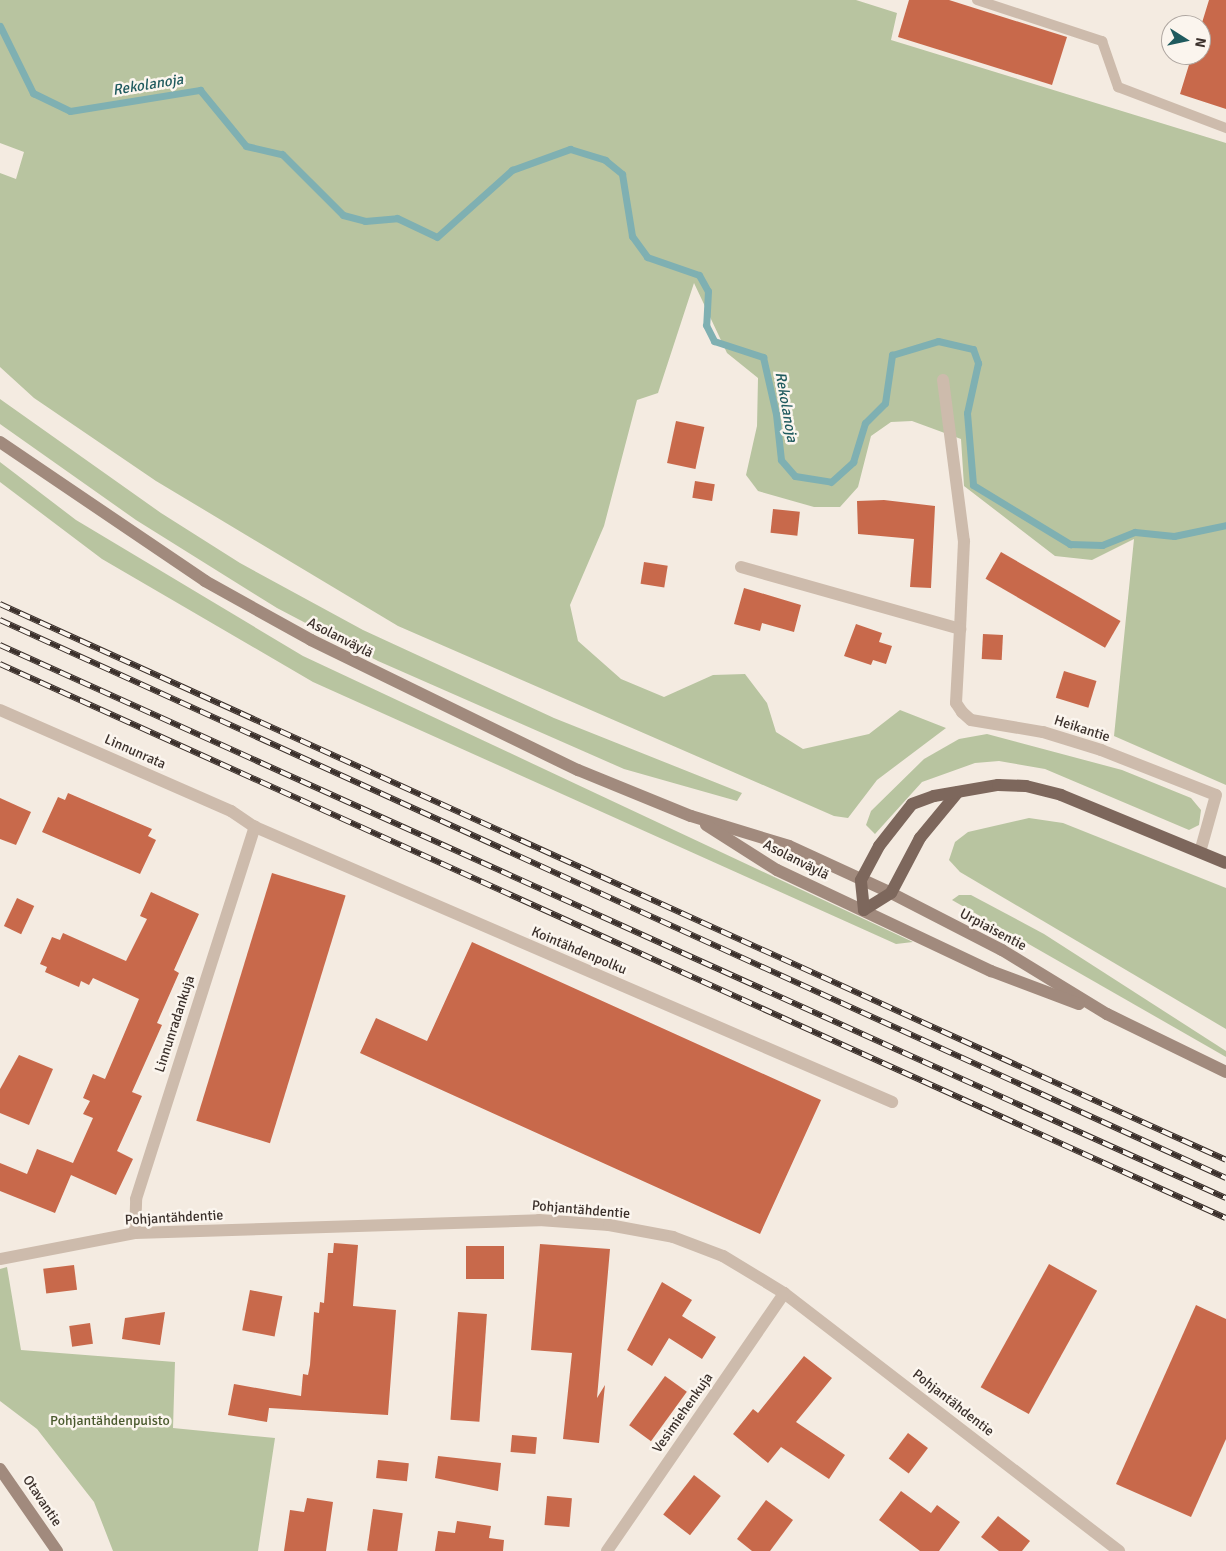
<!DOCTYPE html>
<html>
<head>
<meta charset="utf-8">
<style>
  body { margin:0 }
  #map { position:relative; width:1226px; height:1551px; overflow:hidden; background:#f4ebe1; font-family:Signika,sans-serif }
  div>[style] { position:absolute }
  .green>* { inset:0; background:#b8c4a0 }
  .stream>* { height:7px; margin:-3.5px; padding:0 3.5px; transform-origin:3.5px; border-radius:3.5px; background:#7fb0b2 }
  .building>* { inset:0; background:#c8694b; transform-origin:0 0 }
  .lane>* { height:10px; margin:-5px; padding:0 5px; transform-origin:5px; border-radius:5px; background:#cdbbac }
  .street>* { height:12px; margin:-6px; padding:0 6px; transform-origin:6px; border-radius:6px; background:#cdbbac }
  .secondary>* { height:12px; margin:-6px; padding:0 6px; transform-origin:6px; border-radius:6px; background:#a18a7d }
  .primary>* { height:12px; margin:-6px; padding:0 6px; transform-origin:6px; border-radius:6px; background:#7d675c }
  .rail>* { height:5.5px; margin-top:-2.75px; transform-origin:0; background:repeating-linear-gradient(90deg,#fbf5ee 0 11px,#3b302b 0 22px); box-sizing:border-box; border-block:1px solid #3b302b }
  span { translate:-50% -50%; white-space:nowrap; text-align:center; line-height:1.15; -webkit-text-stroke:5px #fbf5ee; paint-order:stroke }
  .street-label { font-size:14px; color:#3b302b }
  .park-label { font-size:14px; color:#4a5a2e }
  .water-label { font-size:15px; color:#1f5a5e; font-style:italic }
  .north { position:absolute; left:1161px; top:15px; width:50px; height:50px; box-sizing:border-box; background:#fbf5ee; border:1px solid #aea6a0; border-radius:50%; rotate:100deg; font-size:14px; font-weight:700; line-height:20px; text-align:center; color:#3b302b }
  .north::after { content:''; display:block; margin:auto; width:18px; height:22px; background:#1f5a5e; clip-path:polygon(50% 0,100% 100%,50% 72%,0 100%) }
</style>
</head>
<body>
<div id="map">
  <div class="green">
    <div style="clip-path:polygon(0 0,856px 0,897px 13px,891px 40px,1226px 143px,1226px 785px,1114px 736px,1134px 539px,1092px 560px,1055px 556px,964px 486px,961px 439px,912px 421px,891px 422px,871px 436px,858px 487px,840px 507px,814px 507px,758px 491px,746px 475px,757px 426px,758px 378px,727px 353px,694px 283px,658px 393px,637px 400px,604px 526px,570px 605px,578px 641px,621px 679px,664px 697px,713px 675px,745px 674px,767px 703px,776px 732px,803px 749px,869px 734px,900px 710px,946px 728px,877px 780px,848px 818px,834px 816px,398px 626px,156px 481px,34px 398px,0 367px,0 173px,16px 179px,24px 152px,0 143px)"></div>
    <div style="clip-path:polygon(0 399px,161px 513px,240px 563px,363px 630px,554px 718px,742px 793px,737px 801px,624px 769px,378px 661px,277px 608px,136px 520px,0 424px)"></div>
    <div style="clip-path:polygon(0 462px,76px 520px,303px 656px,913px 942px,896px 944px,313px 682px,102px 559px,0 482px)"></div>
    <div style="clip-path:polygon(987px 734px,1122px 770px,1191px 798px,1201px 810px,1199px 825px,1189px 830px,1045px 769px,999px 761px,975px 763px,922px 782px,875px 834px,866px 825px,871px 811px,924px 759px,959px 739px)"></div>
    <div style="clip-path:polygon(1029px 818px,1063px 823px,1226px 888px,1226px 1029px,960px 872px,949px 860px,955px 842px,968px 832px)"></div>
    <div style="clip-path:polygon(959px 895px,971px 895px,1044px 934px,1226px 1051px,1226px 1057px,952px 900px)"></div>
    <div style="clip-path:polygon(7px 1267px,21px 1350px,175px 1362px,173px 1428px,275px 1438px,258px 1551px,113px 1551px,94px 1502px,37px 1429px,0 1401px,0 1269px)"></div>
  </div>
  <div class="stream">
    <div style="left:0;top:26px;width:75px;rotate:63.8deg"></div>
    <div style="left:33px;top:93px;width:41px;rotate:25.9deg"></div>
    <div style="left:70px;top:111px;width:132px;rotate:-9.2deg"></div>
    <div style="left:200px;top:90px;width:72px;rotate:50.6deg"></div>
    <div style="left:246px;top:146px;width:37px;rotate:13deg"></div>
    <div style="left:282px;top:154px;width:86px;rotate:45deg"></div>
    <div style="left:343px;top:215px;width:23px;rotate:15deg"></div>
    <div style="left:365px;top:221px;width:32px;rotate:-5deg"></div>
    <div style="left:397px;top:218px;width:44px;rotate:25.4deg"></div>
    <div style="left:437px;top:237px;width:101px;rotate:-41.8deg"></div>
    <div style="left:512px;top:170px;width:62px;rotate:-19.9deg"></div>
    <div style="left:570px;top:149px;width:37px;rotate:17deg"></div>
    <div style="left:605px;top:160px;width:22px;rotate:39deg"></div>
    <div style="left:622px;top:174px;width:63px;rotate:80.8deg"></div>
    <div style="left:632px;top:236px;width:26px;rotate:54deg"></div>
    <div style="left:647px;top:257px;width:55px;rotate:19.1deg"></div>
    <div style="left:699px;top:275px;width:18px;rotate:61deg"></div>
    <div style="left:708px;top:291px;width:34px;rotate:93deg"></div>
    <div style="left:706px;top:325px;width:18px;rotate:63deg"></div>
    <div style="left:714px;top:341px;width:52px;rotate:18.1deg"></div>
    <div style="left:763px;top:357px;width:58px;rotate:77.2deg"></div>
    <div style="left:776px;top:414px;width:46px;rotate:83.8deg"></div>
    <div style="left:781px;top:460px;width:21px;rotate:49deg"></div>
    <div style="left:795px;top:476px;width:36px;rotate:9deg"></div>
    <div style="left:831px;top:482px;width:30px;rotate:-42deg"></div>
    <div style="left:853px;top:462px;width:41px;rotate:-72.9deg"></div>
    <div style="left:865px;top:423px;width:28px;rotate:-45deg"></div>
    <div style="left:885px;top:403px;width:49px;rotate:-81.7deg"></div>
    <div style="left:892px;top:355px;width:48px;rotate:-16.9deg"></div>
    <div style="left:938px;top:341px;width:36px;rotate:13deg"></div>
    <div style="left:973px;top:349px;width:15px;rotate:70deg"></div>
    <div style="left:978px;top:363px;width:51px;rotate:102.4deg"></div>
    <div style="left:967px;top:413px;width:72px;rotate:85.2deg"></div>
    <div style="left:973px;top:485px;width:114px;rotate:31.3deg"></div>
    <div style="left:1070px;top:544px;width:32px;rotate:2deg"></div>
    <div style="left:1102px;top:545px;width:35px;rotate:-22deg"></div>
    <div style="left:1135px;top:532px;width:39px;rotate:6deg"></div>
    <div style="left:1174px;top:536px;width:53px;rotate:-11.9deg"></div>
  </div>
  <div class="building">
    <div style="clip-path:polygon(909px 0,949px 0,1067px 37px,1052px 85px,898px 37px)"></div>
    <div style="clip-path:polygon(1209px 0,1226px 0,1226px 109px,1180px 94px,1192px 55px,1201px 55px,1201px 26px)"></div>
    <div style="left:676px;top:421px;width:29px;height:43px;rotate:12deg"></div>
    <div style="left:695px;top:481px;width:20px;height:17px;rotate:9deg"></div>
    <div style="clip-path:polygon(884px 500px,935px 506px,931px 588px,910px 587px,914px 539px,858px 534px,857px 501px)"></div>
    <div style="left:773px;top:509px;width:27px;height:24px;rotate:6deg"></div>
    <div style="left:1001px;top:552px;width:138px;height:31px;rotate:30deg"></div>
    <div style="left:644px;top:562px;width:24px;height:22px;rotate:9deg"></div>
    <div style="clip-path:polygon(744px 588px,801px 605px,794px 632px,762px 623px,760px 631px,734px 624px)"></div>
    <div style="clip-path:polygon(856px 624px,882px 633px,879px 642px,892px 646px,886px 664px,873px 660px,871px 665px,844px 656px)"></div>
    <div style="left:983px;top:634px;width:20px;height:25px;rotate:3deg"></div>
    <div style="left:1064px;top:671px;width:34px;height:28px;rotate:17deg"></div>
    <div style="clip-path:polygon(68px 793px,152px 829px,148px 836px,156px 840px,140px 874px,42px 832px,58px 797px,65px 800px)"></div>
    <div style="clip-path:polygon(0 798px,31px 812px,16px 845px,0 839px)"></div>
    <div style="left:272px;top:873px;width:77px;height:259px;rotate:17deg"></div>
    <div style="clip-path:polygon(151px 892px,199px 914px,174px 970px,179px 973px,157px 1023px,162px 1025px,132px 1092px,142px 1096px,117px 1151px,133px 1159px,116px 1195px,71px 1175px,55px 1213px,0 1191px,0 1163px,27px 1174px,37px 1149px,73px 1163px,93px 1118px,83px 1114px,90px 1101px,83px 1098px,93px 1074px,105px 1079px,139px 999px,93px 978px,89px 985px,81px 981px,79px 987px,45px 972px,47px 967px,40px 964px,52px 937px,60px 940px,63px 933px,126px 961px,147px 919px,140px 916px)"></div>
    <div style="left:17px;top:898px;width:19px;height:31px;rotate:25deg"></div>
    <div style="clip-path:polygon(472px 942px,821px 1100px,760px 1234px,360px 1053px,376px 1018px,427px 1041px)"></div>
    <div style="clip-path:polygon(19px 1055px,53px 1069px,29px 1125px,0 1113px,0 1089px)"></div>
    <div style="clip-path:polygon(334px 1243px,358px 1245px,353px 1306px,396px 1310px,388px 1415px,269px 1408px,267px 1422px,228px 1415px,234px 1384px,301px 1396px,303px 1374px,308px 1375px,310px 1365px,314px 1312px,319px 1313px,320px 1302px,324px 1303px,328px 1253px,333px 1253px)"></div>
    <div style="clip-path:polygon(540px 1244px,610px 1249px,597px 1398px,605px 1385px,599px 1443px,563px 1439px,572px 1353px,531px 1350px)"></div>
    <div style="left:466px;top:1246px;width:38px;height:33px"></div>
    <div style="left:1049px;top:1264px;width:55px;height:141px;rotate:29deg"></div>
    <div style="left:74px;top:1265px;width:25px;height:31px;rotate:83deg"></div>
    <div style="clip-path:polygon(662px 1282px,692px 1300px,682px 1316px,716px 1337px,702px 1359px,669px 1338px,652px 1366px,627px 1350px)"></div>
    <div style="left:250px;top:1290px;width:33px;height:41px;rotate:11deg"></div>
    <div style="clip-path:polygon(1196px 1305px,1226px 1319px,1226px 1439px,1191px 1517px,1116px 1484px)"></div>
    <div style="clip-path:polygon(165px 1312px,160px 1345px,122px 1339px,125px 1318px)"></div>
    <div style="left:458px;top:1312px;width:29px;height:108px;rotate:4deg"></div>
    <div style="left:90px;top:1323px;width:21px;height:21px;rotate:82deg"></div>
    <div style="clip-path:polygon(804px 1356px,832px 1378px,796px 1422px,845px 1455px,829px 1479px,781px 1447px,768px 1463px,733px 1434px,753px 1409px,758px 1413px)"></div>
    <div style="left:665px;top:1376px;width:27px;height:61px;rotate:36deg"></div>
    <div style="left:908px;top:1433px;width:25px;height:32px;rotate:37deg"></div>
    <div style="left:512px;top:1435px;width:25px;height:17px;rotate:5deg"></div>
    <div style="clip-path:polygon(438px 1456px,501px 1463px,498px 1491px,435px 1478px)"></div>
    <div style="left:378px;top:1460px;width:31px;height:18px;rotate:6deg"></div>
    <div style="left:694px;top:1475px;width:34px;height:50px;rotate:38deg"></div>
    <div style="clip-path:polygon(901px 1491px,931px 1513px,937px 1505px,960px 1522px,939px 1551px,920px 1551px,879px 1520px)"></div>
    <div style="left:547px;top:1496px;width:25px;height:29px;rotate:5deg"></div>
    <div style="clip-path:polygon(307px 1498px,333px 1502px,326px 1551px,284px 1551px,290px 1510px,304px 1512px)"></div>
    <div style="clip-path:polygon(766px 1500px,793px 1520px,770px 1551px,752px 1551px,737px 1539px)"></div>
    <div style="left:373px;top:1509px;width:30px;height:42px;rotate:8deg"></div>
    <div style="clip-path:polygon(998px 1516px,1030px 1541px,1022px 1551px,999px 1551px,981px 1537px)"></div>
    <div style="clip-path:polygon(457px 1521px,491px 1526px,489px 1538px,504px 1540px,503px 1551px,435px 1551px,438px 1531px,455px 1533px)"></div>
  </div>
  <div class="lane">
    <div style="left:977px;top:0;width:132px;rotate:18.2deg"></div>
    <div style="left:1102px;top:41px;width:49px;rotate:70.8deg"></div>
    <div style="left:1118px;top:87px;width:116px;rotate:20.8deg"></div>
  </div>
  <div class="street">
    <div style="left:943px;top:380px;width:162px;rotate:82.6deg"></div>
    <div style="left:964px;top:541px;width:88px;rotate:92.6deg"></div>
    <div style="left:741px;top:567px;width:228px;rotate:15.8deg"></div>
    <div style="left:960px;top:629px;width:74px;rotate:93.1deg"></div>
    <div style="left:956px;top:703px;width:11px;rotate:56deg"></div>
    <div style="left:962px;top:712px;width:12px;rotate:42deg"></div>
    <div style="left:971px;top:720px;width:73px;rotate:9.5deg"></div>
    <div style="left:1043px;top:732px;width:61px;rotate:17.2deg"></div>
    <div style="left:1101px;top:750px;width:123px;rotate:21.4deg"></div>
    <div style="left:1216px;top:795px;width:59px;rotate:105.7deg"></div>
    <div style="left:0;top:710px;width:252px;rotate:23.6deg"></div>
    <div style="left:231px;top:811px;width:29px;rotate:34deg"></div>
    <div style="left:255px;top:827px;width:694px;rotate:23.35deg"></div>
    <div style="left:135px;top:1233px;width:34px;rotate:-88deg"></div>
    <div style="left:136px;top:1199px;width:391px;rotate:-72.3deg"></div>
    <div style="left:0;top:1259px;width:137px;rotate:-10.9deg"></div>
    <div style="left:135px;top:1233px;width:404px;rotate:-1.8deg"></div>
    <div style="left:539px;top:1220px;width:70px;rotate:4.1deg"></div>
    <div style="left:609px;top:1225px;width:65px;rotate:10.6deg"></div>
    <div style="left:673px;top:1237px;width:53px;rotate:20.8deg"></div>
    <div style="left:723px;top:1256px;width:71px;rotate:31.2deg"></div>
    <div style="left:784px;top:1293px;width:423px;rotate:37.6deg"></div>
    <div style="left:607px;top:1551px;width:313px;rotate:-55.5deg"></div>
  </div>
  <div class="secondary">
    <div style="left:0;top:442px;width:248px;rotate:34.1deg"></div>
    <div style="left:205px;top:581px;width:121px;rotate:29.1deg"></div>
    <div style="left:311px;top:640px;width:297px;rotate:26deg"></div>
    <div style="left:578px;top:770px;width:122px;rotate:22.2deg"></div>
    <div style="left:691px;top:816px;width:102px;rotate:17deg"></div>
    <div style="left:789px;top:846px;width:112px;rotate:24.7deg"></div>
    <div style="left:891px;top:893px;width:125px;rotate:27.2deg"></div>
    <div style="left:1002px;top:950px;width:123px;rotate:31.4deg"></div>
    <div style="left:1107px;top:1014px;width:132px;rotate:26deg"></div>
    <div style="left:706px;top:825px;width:84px;rotate:32.4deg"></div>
    <div style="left:777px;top:870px;width:237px;rotate:25.3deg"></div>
    <div style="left:991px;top:971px;width:94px;rotate:20.6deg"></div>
    <div style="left:0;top:1469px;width:100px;rotate:55.2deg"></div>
  </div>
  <div class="primary">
    <div style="left:958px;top:792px;width:60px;rotate:129.6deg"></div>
    <div style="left:920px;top:838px;width:62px;rotate:117.8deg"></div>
    <div style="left:891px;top:893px;width:32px;rotate:148deg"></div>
    <div style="left:864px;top:910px;width:30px;rotate:-96deg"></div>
    <div style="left:861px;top:880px;width:38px;rotate:-62deg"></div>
    <div style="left:879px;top:846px;width:53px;rotate:-51.8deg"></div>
    <div style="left:912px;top:804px;width:23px;rotate:-20deg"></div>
    <div style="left:934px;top:796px;width:65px;rotate:-9.8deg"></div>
    <div style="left:998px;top:785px;width:28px;rotate:2deg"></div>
    <div style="left:1026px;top:786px;width:36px;rotate:14deg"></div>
    <div style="left:1061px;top:795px;width:178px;rotate:22.4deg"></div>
  </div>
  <div class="rail">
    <div style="left:0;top:604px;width:1346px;rotate:24.39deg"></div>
    <div style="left:0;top:620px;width:1347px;rotate:24.47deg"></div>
    <div style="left:0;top:645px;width:1345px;rotate:24.28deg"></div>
    <div style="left:0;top:664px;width:1345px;rotate:24.32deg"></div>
  </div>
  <div class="street-label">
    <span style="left:340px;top:638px;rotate:27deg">Asolanväylä</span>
    <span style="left:1082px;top:729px;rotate:18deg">Heikantie</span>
    <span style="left:135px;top:752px;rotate:24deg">Linnunrata</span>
    <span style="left:796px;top:860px;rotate:27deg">Asolanväylä</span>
    <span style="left:993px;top:930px;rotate:28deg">Urpiaisentie</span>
    <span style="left:579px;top:951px;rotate:23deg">Kointähdenpolku</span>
    <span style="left:175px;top:1024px;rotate:-72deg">Linnunradankuja</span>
    <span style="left:581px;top:1210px;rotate:5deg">Pohjantähdentie</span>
    <span style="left:174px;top:1218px;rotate:-3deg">Pohjantähdentie</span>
    <span style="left:953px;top:1403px;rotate:38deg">Pohjantähdentie</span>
    <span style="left:683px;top:1413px;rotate:-55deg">Vesimiehenkuja</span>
    <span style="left:42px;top:1501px;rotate:56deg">Otavantie</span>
  </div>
  <div class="park-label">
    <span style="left:110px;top:1421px">Pohjantähdenpuisto</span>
  </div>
  <div class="water-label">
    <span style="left:148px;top:85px;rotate:-9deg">Rekolanoja</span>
    <span style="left:786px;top:407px;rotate:80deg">Rekolanoja</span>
  </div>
  <div class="north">N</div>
</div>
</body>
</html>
